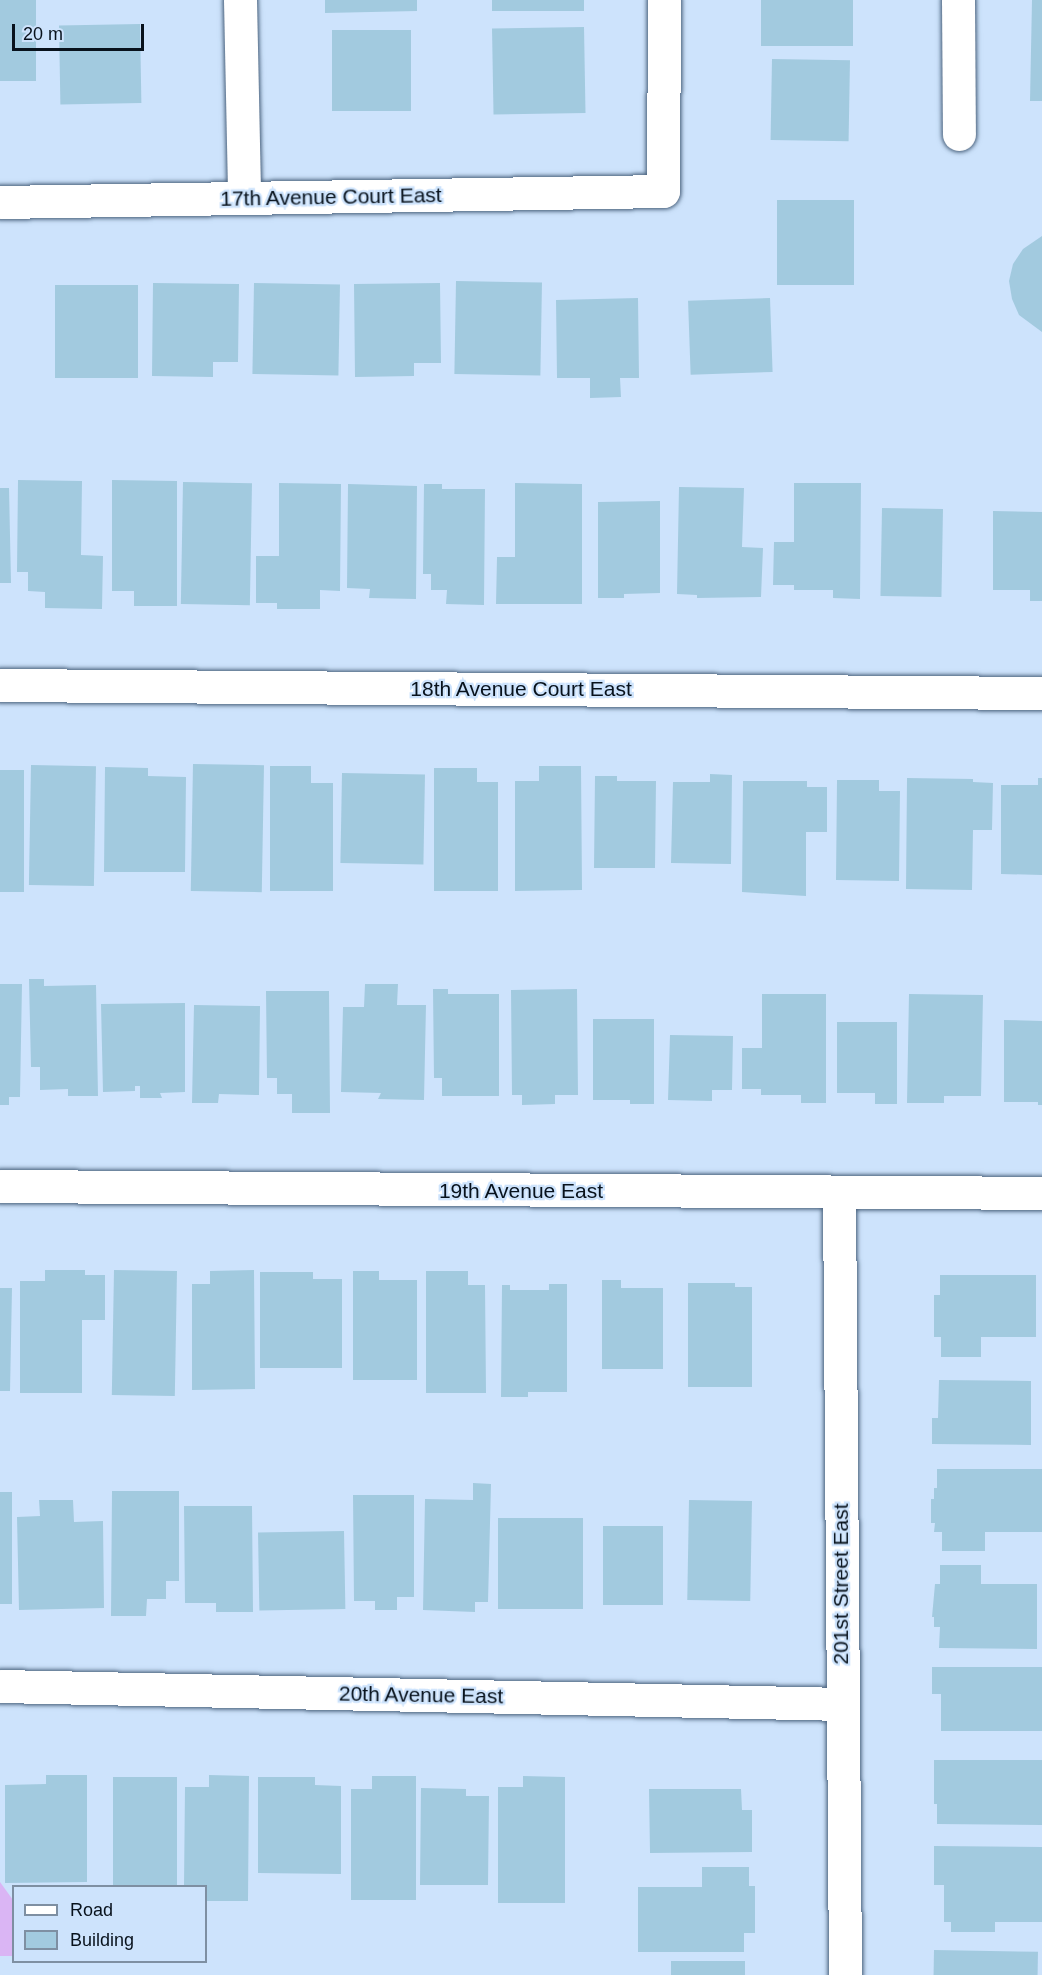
<!DOCTYPE html>
<html>
<head>
<meta charset="utf-8">
<style>
  body { margin:0 }
  #map { position:relative; width:1042px; height:1975px; overflow:hidden; background:#cde3fc; font-family:Helvetica,sans-serif }
  div>[style] { position:absolute }
  .green>* { inset:0; background:#dab5f4 }
  .building>* { inset:0; background:#a2cadf; transform-origin:0 0 }
  .roads { filter:drop-shadow(0 0 2px #4c647f) drop-shadow(0 0 2px #4c647f) }
  .street>* { height:33px; margin:-16.5px; padding:0 16.5px; transform-origin:16.5px; border-radius:16.5px; background:#fff }
  span { translate:-50% -50%; white-space:nowrap; text-align:center; line-height:1.15; -webkit-text-stroke:4.5px #cde3fc; paint-order:stroke }
  .street-label { font-size:21px; color:#08121c }
  .legend { position:absolute; left:12px; top:1885px; width:195px; height:78px; box-sizing:border-box; background:#cde3fc; border:2px solid #7e8fa2; margin:0; padding:8px 10px; list-style:none; font-size:18px; color:#08121c }
  .legend li { display:flex; align-items:center; gap:12px; height:30px }
  .legend b { width:30px; border:2px solid #7e8fa2 }
  .scale { position:absolute; left:12px; top:24px; width:132px; height:27px; box-sizing:border-box; border:3px solid #08121c; border-top:0; padding-left:8px; font-size:18px; line-height:21px; white-space:nowrap; color:#08121c; -webkit-text-stroke:4px #cde3fc; paint-order:stroke }
</style>
</head>
<body>
<div id="map">
  <div class="green">
    <div style="clip-path:polygon(0 1882px,13px 1900px,13px 1956px,0 1956px)"></div>
  </div>
  <div class="building">
    <div style="left:0;top:0;width:36px;height:81px"></div>
    <div style="clip-path:polygon(325px 0,417px 0,417px 11px,325px 13px)"></div>
    <div style="left:492px;top:0;width:92px;height:11px"></div>
    <div style="left:761px;top:0;width:92px;height:46px"></div>
    <div style="clip-path:polygon(1032px 0,1042px 0,1042px 101px,1030px 101px)"></div>
    <div style="left:140px;top:24px;width:79px;height:81px;rotate:89deg"></div>
    <div style="left:584px;top:27px;width:86px;height:92px;rotate:89deg"></div>
    <div style="left:411px;top:30px;width:81px;height:79px;rotate:90deg"></div>
    <div style="left:772px;top:59px;width:78px;height:81px;rotate:1deg"></div>
    <div style="left:777px;top:200px;width:77px;height:85px"></div>
    <div style="clip-path:polygon(1042px 236px,1042px 332px,1019px 315px,1012px 299px,1009px 281px,1013px 264px,1023px 249px)"></div>
    <div style="left:456px;top:281px;width:86px;height:93px;rotate:1deg"></div>
    <div style="clip-path:polygon(153px 283px,239px 284px,238px 362px,213px 362px,213px 377px,152px 376px)"></div>
    <div style="left:254px;top:283px;width:86px;height:91px;rotate:1deg"></div>
    <div style="clip-path:polygon(440px 283px,441px 363px,414px 363px,414px 376px,355px 377px,354px 284px)"></div>
    <div style="left:55px;top:285px;width:83px;height:93px"></div>
    <div style="clip-path:polygon(638px 298px,639px 378px,620px 378px,621px 397px,590px 398px,590px 378px,557px 378px,556px 300px)"></div>
    <div style="left:770px;top:298px;width:74px;height:82px;rotate:88deg"></div>
    <div style="clip-path:polygon(18px 480px,82px 481px,81px 555px,103px 556px,102px 609px,45px 608px,45px 592px,28px 591px,28px 572px,17px 572px)"></div>
    <div style="clip-path:polygon(112px 480px,177px 481px,177px 606px,134px 606px,134px 591px,112px 591px)"></div>
    <div style="left:183px;top:482px;width:69px;height:122px;rotate:1deg"></div>
    <div style="clip-path:polygon(279px 483px,341px 484px,340px 591px,320px 590px,320px 609px,277px 609px,277px 603px,256px 603px,256px 556px,279px 556px)"></div>
    <div style="clip-path:polygon(515px 483px,582px 484px,582px 604px,496px 604px,497px 557px,515px 557px)"></div>
    <div style="clip-path:polygon(794px 483px,861px 483px,860px 599px,833px 598px,833px 590px,794px 590px,794px 585px,773px 585px,774px 542px,794px 542px)"></div>
    <div style="clip-path:polygon(348px 484px,417px 486px,416px 599px,369px 598px,370px 589px,347px 588px)"></div>
    <div style="clip-path:polygon(424px 484px,442px 484px,442px 489px,485px 489px,484px 605px,446px 604px,447px 590px,431px 590px,431px 574px,423px 574px)"></div>
    <div style="clip-path:polygon(679px 487px,744px 488px,742px 547px,763px 548px,761px 597px,697px 598px,697px 595px,677px 594px)"></div>
    <div style="clip-path:polygon(0 488px,9px 488px,11px 583px,0 583px)"></div>
    <div style="clip-path:polygon(660px 501px,660px 593px,624px 594px,624px 598px,598px 598px,598px 502px)"></div>
    <div style="left:882px;top:508px;width:61px;height:88px;rotate:1deg"></div>
    <div style="clip-path:polygon(993px 511px,1042px 512px,1042px 601px,1030px 601px,1030px 590px,993px 590px)"></div>
    <div style="left:193px;top:764px;width:71px;height:127px;rotate:1deg"></div>
    <div style="left:31px;top:765px;width:65px;height:120px;rotate:1deg"></div>
    <div style="clip-path:polygon(270px 766px,311px 766px,311px 783px,333px 783px,333px 891px,270px 891px)"></div>
    <div style="clip-path:polygon(539px 766px,581px 766px,582px 890px,515px 891px,515px 781px,539px 781px)"></div>
    <div style="clip-path:polygon(105px 767px,148px 768px,148px 776px,186px 777px,185px 872px,104px 872px)"></div>
    <div style="clip-path:polygon(434px 768px,477px 768px,477px 782px,498px 782px,498px 891px,434px 891px)"></div>
    <div style="left:0;top:770px;width:24px;height:122px"></div>
    <div style="left:342px;top:773px;width:83px;height:90px;rotate:1deg"></div>
    <div style="clip-path:polygon(710px 774px,732px 775px,731px 864px,671px 863px,673px 782px,710px 782px)"></div>
    <div style="clip-path:polygon(595px 776px,617px 776px,617px 781px,656px 781px,655px 868px,594px 868px)"></div>
    <div style="clip-path:polygon(907px 778px,973px 779px,973px 782px,993px 783px,992px 830px,973px 830px,972px 890px,906px 889px)"></div>
    <div style="clip-path:polygon(1038px 778px,1042px 778px,1042px 875px,1001px 874px,1001px 785px,1038px 785px)"></div>
    <div style="clip-path:polygon(837px 780px,879px 780px,879px 791px,900px 791px,899px 881px,836px 880px)"></div>
    <div style="clip-path:polygon(743px 781px,807px 781px,807px 787px,827px 787px,827px 832px,806px 832px,806px 896px,742px 892px)"></div>
    <div style="clip-path:polygon(29px 979px,44px 979px,44px 986px,96px 985px,98px 1096px,68px 1096px,68px 1089px,40px 1090px,40px 1067px,31px 1067px)"></div>
    <div style="clip-path:polygon(0 984px,22px 984px,20px 1097px,9px 1097px,9px 1105px,0 1105px)"></div>
    <div style="clip-path:polygon(365px 984px,398px 984px,397px 1005px,426px 1005px,424px 1100px,378px 1099px,381px 1093px,341px 1092px,343px 1007px,364px 1007px)"></div>
    <div style="clip-path:polygon(433px 989px,448px 989px,448px 994px,499px 994px,499px 1096px,442px 1096px,442px 1078px,434px 1078px)"></div>
    <div style="clip-path:polygon(577px 989px,578px 1095px,555px 1095px,555px 1104px,522px 1105px,522px 1095px,512px 1095px,511px 990px)"></div>
    <div style="clip-path:polygon(266px 991px,329px 991px,330px 1113px,292px 1113px,292px 1094px,277px 1094px,277px 1078px,267px 1078px)"></div>
    <div style="clip-path:polygon(762px 994px,826px 994px,826px 1103px,801px 1103px,801px 1095px,761px 1095px,761px 1089px,742px 1089px,742px 1048px,762px 1048px)"></div>
    <div style="clip-path:polygon(909px 994px,983px 995px,981px 1096px,944px 1096px,944px 1103px,907px 1103px)"></div>
    <div style="clip-path:polygon(185px 1003px,185px 1092px,160px 1093px,162px 1098px,140px 1098px,140px 1086px,135px 1086px,135px 1091px,103px 1092px,101px 1004px)"></div>
    <div style="clip-path:polygon(194px 1005px,260px 1006px,259px 1095px,219px 1094px,218px 1103px,192px 1103px)"></div>
    <div style="clip-path:polygon(593px 1019px,654px 1019px,654px 1104px,630px 1104px,630px 1100px,593px 1100px)"></div>
    <div style="clip-path:polygon(1004px 1020px,1042px 1021px,1042px 1105px,1038px 1105px,1038px 1102px,1004px 1102px)"></div>
    <div style="clip-path:polygon(837px 1022px,897px 1022px,897px 1104px,875px 1104px,875px 1093px,837px 1093px)"></div>
    <div style="clip-path:polygon(670px 1035px,733px 1036px,732px 1090px,712px 1090px,712px 1101px,668px 1100px)"></div>
    <div style="clip-path:polygon(45px 1270px,85px 1270px,85px 1275px,105px 1275px,105px 1320px,82px 1320px,82px 1393px,20px 1393px,20px 1281px,45px 1281px)"></div>
    <div style="left:114px;top:1270px;width:63px;height:125px;rotate:1deg"></div>
    <div style="clip-path:polygon(254px 1270px,255px 1389px,192px 1390px,192px 1284px,210px 1284px,210px 1271px)"></div>
    <div style="clip-path:polygon(353px 1271px,379px 1271px,379px 1280px,417px 1280px,417px 1380px,353px 1380px)"></div>
    <div style="clip-path:polygon(426px 1271px,468px 1271px,468px 1285px,485px 1285px,486px 1393px,426px 1393px)"></div>
    <div style="clip-path:polygon(260px 1272px,313px 1272px,313px 1279px,342px 1279px,342px 1368px,260px 1368px)"></div>
    <div style="clip-path:polygon(940px 1275px,1036px 1275px,1036px 1337px,981px 1337px,981px 1357px,941px 1357px,941px 1337px,934px 1337px,934px 1295px,940px 1295px)"></div>
    <div style="clip-path:polygon(602px 1280px,621px 1280px,621px 1288px,663px 1288px,663px 1369px,602px 1369px)"></div>
    <div style="clip-path:polygon(688px 1283px,735px 1283px,735px 1287px,752px 1287px,752px 1387px,688px 1387px)"></div>
    <div style="clip-path:polygon(549px 1284px,567px 1284px,567px 1392px,528px 1392px,528px 1397px,501px 1397px,502px 1285px,510px 1285px,510px 1290px,549px 1290px)"></div>
    <div style="clip-path:polygon(0 1288px,12px 1288px,10px 1391px,0 1391px)"></div>
    <div style="clip-path:polygon(939px 1380px,1031px 1381px,1031px 1445px,932px 1444px,932px 1418px,938px 1418px)"></div>
    <div style="clip-path:polygon(937px 1469px,1042px 1469px,1042px 1532px,985px 1532px,985px 1551px,942px 1551px,942px 1532px,934px 1532px,935px 1523px,931px 1523px,931px 1499px,934px 1499px,934px 1488px,937px 1488px)"></div>
    <div style="clip-path:polygon(473px 1483px,491px 1484px,488px 1602px,475px 1602px,475px 1612px,423px 1610px,425px 1499px,473px 1500px)"></div>
    <div style="clip-path:polygon(112px 1491px,179px 1491px,179px 1581px,166px 1581px,166px 1599px,147px 1599px,146px 1616px,111px 1616px)"></div>
    <div style="left:0;top:1492px;width:12px;height:112px"></div>
    <div style="clip-path:polygon(353px 1495px,414px 1495px,414px 1597px,397px 1597px,397px 1610px,375px 1610px,375px 1601px,354px 1601px)"></div>
    <div style="clip-path:polygon(39px 1500px,73px 1500px,74px 1522px,103px 1521px,104px 1608px,19px 1610px,17px 1517px,40px 1516px)"></div>
    <div style="left:689px;top:1500px;width:63px;height:100px;rotate:1deg"></div>
    <div style="clip-path:polygon(184px 1506px,252px 1506px,253px 1612px,216px 1612px,216px 1603px,185px 1603px)"></div>
    <div style="left:498px;top:1518px;width:85px;height:91px"></div>
    <div style="left:663px;top:1526px;width:79px;height:60px;rotate:90deg"></div>
    <div style="left:344px;top:1531px;width:78px;height:86px;rotate:89deg"></div>
    <div style="clip-path:polygon(940px 1565px,981px 1565px,981px 1584px,1037px 1584px,1037px 1649px,939px 1648px,940px 1627px,934px 1627px,934px 1617px,932px 1617px,935px 1584px,940px 1584px)"></div>
    <div style="clip-path:polygon(932px 1667px,1042px 1667px,1042px 1731px,941px 1731px,941px 1694px,932px 1694px)"></div>
    <div style="clip-path:polygon(934px 1760px,1042px 1760px,1042px 1825px,937px 1824px,937px 1804px,934px 1804px)"></div>
    <div style="clip-path:polygon(46px 1775px,87px 1775px,87px 1882px,5px 1883px,5px 1785px,46px 1784px)"></div>
    <div style="clip-path:polygon(209px 1775px,249px 1776px,248px 1901px,206px 1901px,206px 1886px,184px 1886px,185px 1787px,209px 1787px)"></div>
    <div style="clip-path:polygon(372px 1776px,416px 1776px,416px 1900px,351px 1900px,351px 1789px,372px 1789px)"></div>
    <div style="clip-path:polygon(523px 1776px,565px 1777px,565px 1903px,498px 1903px,498px 1787px,523px 1787px)"></div>
    <div style="left:113px;top:1777px;width:64px;height:109px"></div>
    <div style="clip-path:polygon(258px 1777px,315px 1777px,315px 1785px,341px 1786px,341px 1874px,258px 1873px)"></div>
    <div style="clip-path:polygon(421px 1788px,466px 1789px,466px 1796px,489px 1796px,488px 1885px,420px 1885px)"></div>
    <div style="clip-path:polygon(649px 1789px,741px 1789px,742px 1810px,752px 1810px,752px 1852px,650px 1853px)"></div>
    <div style="clip-path:polygon(934px 1846px,1042px 1847px,1042px 1922px,995px 1922px,995px 1932px,951px 1932px,951px 1922px,944px 1922px,944px 1885px,934px 1885px)"></div>
    <div style="clip-path:polygon(702px 1867px,749px 1867px,749px 1886px,755px 1886px,755px 1933px,744px 1933px,744px 1952px,638px 1952px,638px 1887px,702px 1887px)"></div>
    <div style="left:934px;top:1950px;width:104px;height:25px;rotate:1deg"></div>
    <div style="left:671px;top:1961px;width:74px;height:14px"></div>
  </div>
  <div class="roads">
    <div class="street">
      <div style="left:240px;top:0;width:198px;rotate:88.8deg"></div>
      <div style="left:958px;top:0;width:134px;rotate:89.6deg"></div>
      <div style="left:0;top:202px;width:663px;rotate:-0.95deg"></div>
      <div style="left:663px;top:191px;width:191px;rotate:-89.7deg"></div>
      <div style="left:0;top:685px;width:1042px;rotate:0.44deg"></div>
      <div style="left:0;top:1186px;width:1042px;rotate:0.38deg"></div>
      <div style="left:839px;top:1193px;width:782px;rotate:89.56deg"></div>
      <div style="left:0;top:1686px;width:842px;rotate:1.22deg"></div>
    </div>
  </div>
  <div class="street-label">
    <span style="left:331px;top:197px;rotate:-1deg">17th Avenue Court East</span>
    <span style="left:521px;top:689px">18th Avenue Court East</span>
    <span style="left:521px;top:1191px">19th Avenue East</span>
    <span style="left:841px;top:1584px;rotate:-90deg">201st Street East</span>
    <span style="left:421px;top:1695px;rotate:1deg">20th Avenue East</span>
  </div>
  <ul class="legend">
  <li><b style="height:8px;background:#fff"></b>Road</li>
  <li><b style="height:16px;background:#a2cadf"></b>Building</li>
  </ul>
  <div class="scale">20 m</div>
</div>
</body>
</html>
